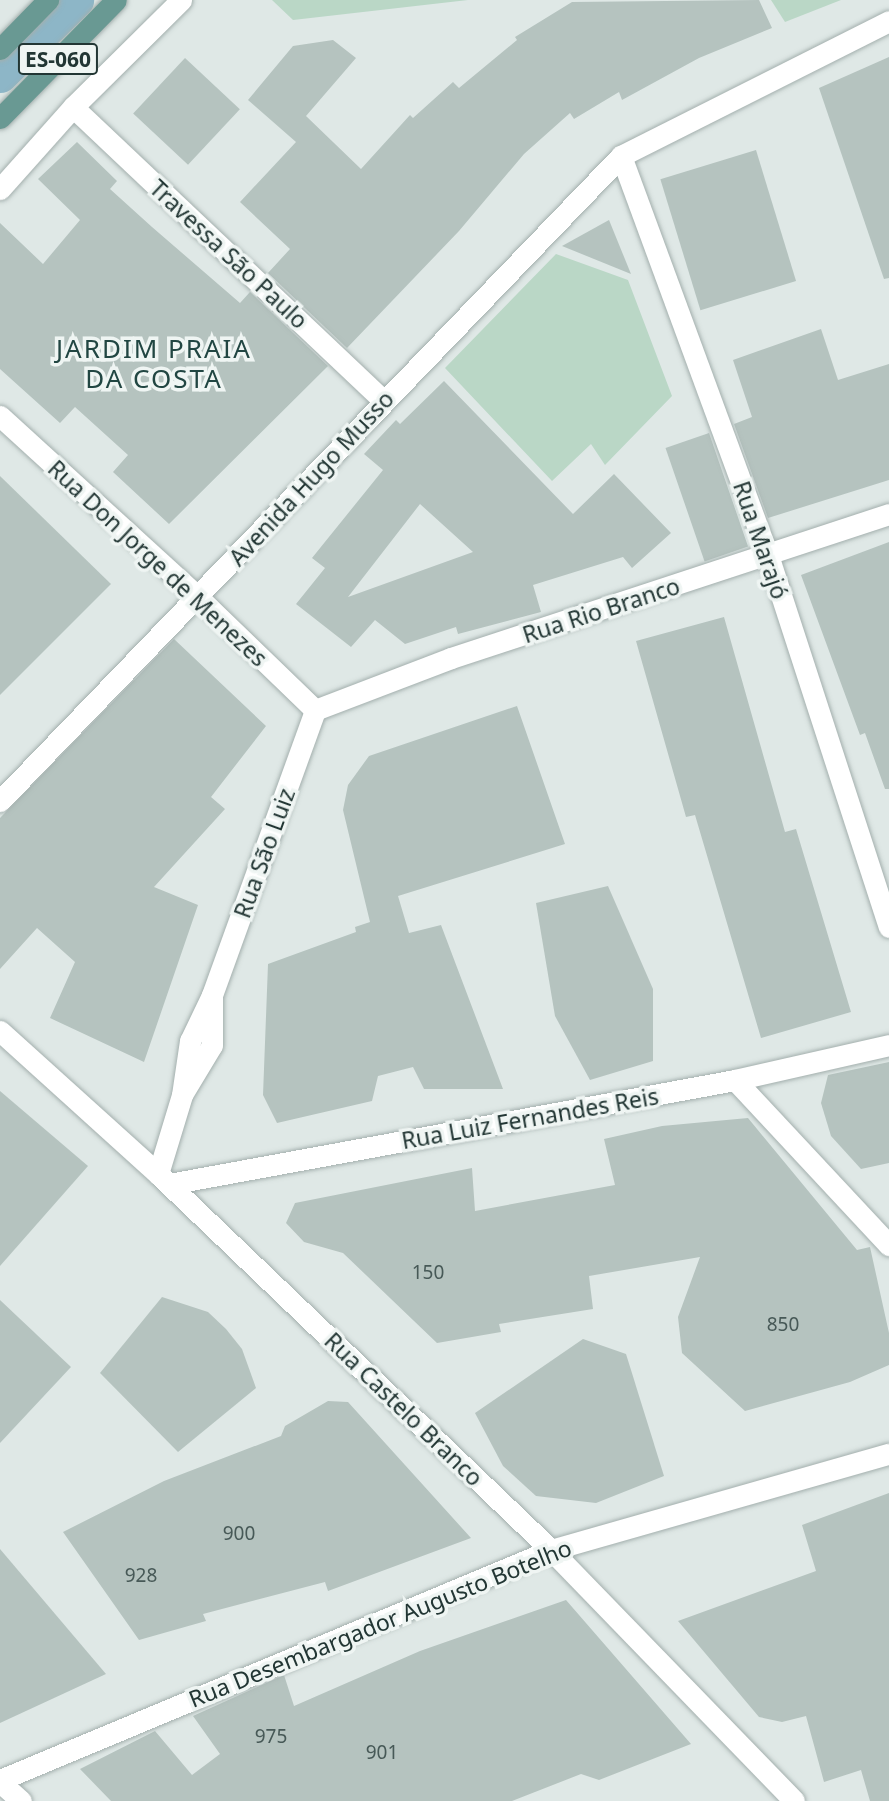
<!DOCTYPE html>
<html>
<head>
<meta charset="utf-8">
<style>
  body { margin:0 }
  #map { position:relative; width:889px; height:1801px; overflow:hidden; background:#dfe8e6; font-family:"Noto Sans",sans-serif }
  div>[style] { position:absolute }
  .green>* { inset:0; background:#bad7c6 }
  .canal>* { height:35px; margin:-17.5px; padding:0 17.5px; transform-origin:17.5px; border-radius:17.5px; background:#8db6c7 }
  .building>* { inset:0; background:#b5c3bf; transform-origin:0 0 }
  .roads { filter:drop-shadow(0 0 2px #a3afad) drop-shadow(0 0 2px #a3afad) }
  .minor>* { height:21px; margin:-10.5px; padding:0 10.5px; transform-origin:10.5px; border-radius:10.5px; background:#fff }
  .tertiary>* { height:21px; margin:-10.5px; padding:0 10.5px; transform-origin:10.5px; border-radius:10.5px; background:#fff }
  .secondary>* { height:21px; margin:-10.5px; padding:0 10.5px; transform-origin:10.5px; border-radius:10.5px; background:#fff }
  .primary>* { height:21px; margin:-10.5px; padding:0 10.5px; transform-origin:10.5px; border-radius:10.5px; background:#699993 }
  span { translate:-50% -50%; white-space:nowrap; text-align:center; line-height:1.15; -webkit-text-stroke:7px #eff5f3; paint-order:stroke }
  .number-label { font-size:19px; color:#475957 }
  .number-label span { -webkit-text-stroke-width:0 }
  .shield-label span { padding:2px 5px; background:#eff5f3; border:2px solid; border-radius:5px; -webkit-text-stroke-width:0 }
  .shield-label { font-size:21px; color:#223634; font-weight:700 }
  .street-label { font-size:23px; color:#223634 }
  .quarter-label { font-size:26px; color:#214642; letter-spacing:2px }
</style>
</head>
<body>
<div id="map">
  <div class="green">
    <div style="clip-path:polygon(272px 0,468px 0,293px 20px)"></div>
    <div style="clip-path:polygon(771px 0,841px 0,785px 22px)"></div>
    <div style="clip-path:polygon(556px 254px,628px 280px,672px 396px,605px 465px,591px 444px,552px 481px,445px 368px)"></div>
  </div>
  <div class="canal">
    <div style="left:0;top:75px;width:107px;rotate:-44.6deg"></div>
  </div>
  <div class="building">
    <div style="clip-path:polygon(759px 0,772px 28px,699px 58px,622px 100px,619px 92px,574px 119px,570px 113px,524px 154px,459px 231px,347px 348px,268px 273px,290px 249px,240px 202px,296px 142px,248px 100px,293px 46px,333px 40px,356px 58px,306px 116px,361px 169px,410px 115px,413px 118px,453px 82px,459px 88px,517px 40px,515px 37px,572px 2px)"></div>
    <div style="clip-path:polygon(889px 57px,889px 278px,884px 279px,819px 88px)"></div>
    <div style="left:185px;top:58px;width:75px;height:76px;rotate:43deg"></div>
    <div style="clip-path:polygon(77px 142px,117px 181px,110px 189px,152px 227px,240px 303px,250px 292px,328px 366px,169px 524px,113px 472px,128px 455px,75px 407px,60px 423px,0 369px,0 223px,43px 264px,80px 220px,38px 179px)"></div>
    <div style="left:756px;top:150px;width:137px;height:100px;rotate:73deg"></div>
    <div style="clip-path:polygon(609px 220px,631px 274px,562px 246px)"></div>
    <div style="clip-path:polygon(821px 329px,838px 380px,889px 364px,889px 480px,768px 518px,734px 424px,752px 417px,733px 360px)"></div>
    <div style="clip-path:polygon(evenodd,444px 381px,573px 514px,614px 474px,671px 533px,632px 568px,623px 557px,533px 585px,541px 612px,458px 634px,456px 627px,405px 644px,375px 620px,351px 647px,296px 604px,325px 568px,312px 558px,383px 470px,364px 454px,396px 420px,400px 424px,444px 381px,420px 504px,473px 552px,348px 597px,420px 504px)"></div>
    <div style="left:709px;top:433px;width:120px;height:46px;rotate:71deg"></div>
    <div style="clip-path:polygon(0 476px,111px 584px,0 695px)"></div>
    <div style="clip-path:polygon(889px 542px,889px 789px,885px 789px,865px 733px,860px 735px,801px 575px)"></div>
    <div style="clip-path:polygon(724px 617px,785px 832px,796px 829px,851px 1012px,761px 1038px,695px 815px,686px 817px,636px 641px)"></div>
    <div style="clip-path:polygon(174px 639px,266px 726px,211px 797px,225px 809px,154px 887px,198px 905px,144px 1062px,50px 1018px,75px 962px,37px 928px,0 969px,0 818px)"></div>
    <div style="clip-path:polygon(517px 706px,565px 844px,398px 896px,409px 933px,441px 925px,503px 1089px,424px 1089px,413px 1067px,378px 1076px,372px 1101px,277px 1123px,263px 1095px,268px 964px,356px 932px,355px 927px,370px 922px,343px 810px,348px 785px,369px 756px)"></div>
    <div style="clip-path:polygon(608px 886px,653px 989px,653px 1061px,590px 1080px,555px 1016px,536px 903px)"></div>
    <div style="clip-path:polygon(889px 1062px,889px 1163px,861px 1169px,831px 1136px,821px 1103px,828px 1075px)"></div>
    <div style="clip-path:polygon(0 1091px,88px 1166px,0 1266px)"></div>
    <div style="clip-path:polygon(748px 1118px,857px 1250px,870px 1247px,889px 1333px,889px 1365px,850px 1382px,745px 1411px,682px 1353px,678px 1317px,700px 1257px,589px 1276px,593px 1309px,499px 1324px,501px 1332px,437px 1343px,343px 1253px,304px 1242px,286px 1223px,295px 1203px,472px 1168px,475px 1211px,615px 1185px,604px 1139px,662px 1126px)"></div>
    <div style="clip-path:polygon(162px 1297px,208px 1312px,226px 1329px,242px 1349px,256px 1388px,178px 1452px,100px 1373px)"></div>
    <div style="clip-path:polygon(0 1300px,71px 1367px,0 1443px)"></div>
    <div style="clip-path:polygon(583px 1339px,626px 1354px,664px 1476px,596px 1503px,536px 1496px,503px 1466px,475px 1413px)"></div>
    <div style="clip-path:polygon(328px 1401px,348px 1402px,471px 1538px,328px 1591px,325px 1582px,203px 1614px,206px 1621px,139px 1640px,63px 1532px,164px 1481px,281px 1436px,285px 1426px)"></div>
    <div style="clip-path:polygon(889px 1493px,889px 1801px,870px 1801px,861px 1770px,824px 1782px,806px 1716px,782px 1722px,759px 1717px,678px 1621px,816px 1571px,802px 1525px)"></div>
    <div style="clip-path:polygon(0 1549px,106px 1674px,0 1723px)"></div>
    <div style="clip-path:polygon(566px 1600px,691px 1744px,599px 1780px,581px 1774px,512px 1801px,111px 1801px,80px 1769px,155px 1731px,192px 1775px,220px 1754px,193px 1716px,284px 1675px,294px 1706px,420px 1651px)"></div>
  </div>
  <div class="roads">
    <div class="minor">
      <div style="left:73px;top:107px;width:428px;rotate:43.4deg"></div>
      <div style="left:621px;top:156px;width:425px;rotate:69.8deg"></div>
      <div style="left:768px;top:555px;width:391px;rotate:72deg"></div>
      <div style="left:0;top:189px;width:110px;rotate:-48.3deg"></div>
      <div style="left:73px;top:107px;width:152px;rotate:-44.7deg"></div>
      <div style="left:0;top:416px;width:268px;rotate:42.4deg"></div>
      <div style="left:198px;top:597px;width:163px;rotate:44deg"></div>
      <div style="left:315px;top:710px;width:146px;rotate:-20.9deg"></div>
      <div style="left:451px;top:658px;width:461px;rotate:-18.2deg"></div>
      <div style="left:735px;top:1080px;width:226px;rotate:47deg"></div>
      <div style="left:183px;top:1093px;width:56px;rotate:-58.9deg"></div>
      <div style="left:212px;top:1045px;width:50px;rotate:-90deg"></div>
      <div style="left:158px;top:1174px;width:83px;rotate:-73.1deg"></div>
      <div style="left:182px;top:1095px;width:55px;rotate:-81.6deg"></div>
      <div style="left:190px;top:1041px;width:51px;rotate:-64.4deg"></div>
      <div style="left:212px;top:995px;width:303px;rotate:-70.1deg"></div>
      <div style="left:169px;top:1184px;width:575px;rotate:-10.41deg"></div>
      <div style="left:735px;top:1080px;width:158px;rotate:-12.8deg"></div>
    </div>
    <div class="tertiary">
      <div style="left:0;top:801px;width:895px;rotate:-46.09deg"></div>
      <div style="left:621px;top:156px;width:300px;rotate:-26.7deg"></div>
      <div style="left:0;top:1780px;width:597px;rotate:-22.66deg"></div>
      <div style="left:551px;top:1550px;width:351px;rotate:-15.9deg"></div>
      <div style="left:0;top:1782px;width:28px;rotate:42deg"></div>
    </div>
    <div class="secondary">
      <div style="left:0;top:1031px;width:213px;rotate:42.1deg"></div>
      <div style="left:158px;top:1174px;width:544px;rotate:43.73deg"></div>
      <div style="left:551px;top:1550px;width:349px;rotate:45.9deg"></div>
    </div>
    <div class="primary">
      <div style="left:0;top:49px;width:69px;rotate:-45.6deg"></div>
      <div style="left:0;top:118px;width:165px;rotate:-45.5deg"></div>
    </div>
  </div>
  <div class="number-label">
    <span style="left:428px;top:1273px">150</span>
    <span style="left:783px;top:1325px">850</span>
    <span style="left:239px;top:1534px">900</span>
    <span style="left:141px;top:1576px">928</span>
    <span style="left:271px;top:1737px">975</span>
    <span style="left:382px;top:1753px">901</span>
  </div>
  <div class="shield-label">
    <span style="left:58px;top:59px">ES-060</span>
  </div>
  <div class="street-label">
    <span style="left:229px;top:254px;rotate:43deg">Travessa São Paulo</span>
    <span style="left:311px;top:478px;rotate:-47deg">Avenida Hugo Musso</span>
    <span style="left:761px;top:540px;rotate:71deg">Rua Marajó</span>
    <span style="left:158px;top:563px;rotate:43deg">Rua Don Jorge de Menezes</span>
    <span style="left:601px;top:610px;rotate:-18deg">Rua Rio Branco</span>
    <span style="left:264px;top:853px;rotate:-70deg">Rua São Luiz</span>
    <span style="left:530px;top:1118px;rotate:-10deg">Rua Luiz Fernandes Reis</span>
    <span style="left:404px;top:1409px;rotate:44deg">Rua Castelo Branco</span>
    <span style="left:380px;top:1623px;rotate:-22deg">Rua Desembargador Augusto Botelho</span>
  </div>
  <div class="quarter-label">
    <span style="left:154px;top:364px">JARDIM PRAIA<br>DA COSTA</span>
  </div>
</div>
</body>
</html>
